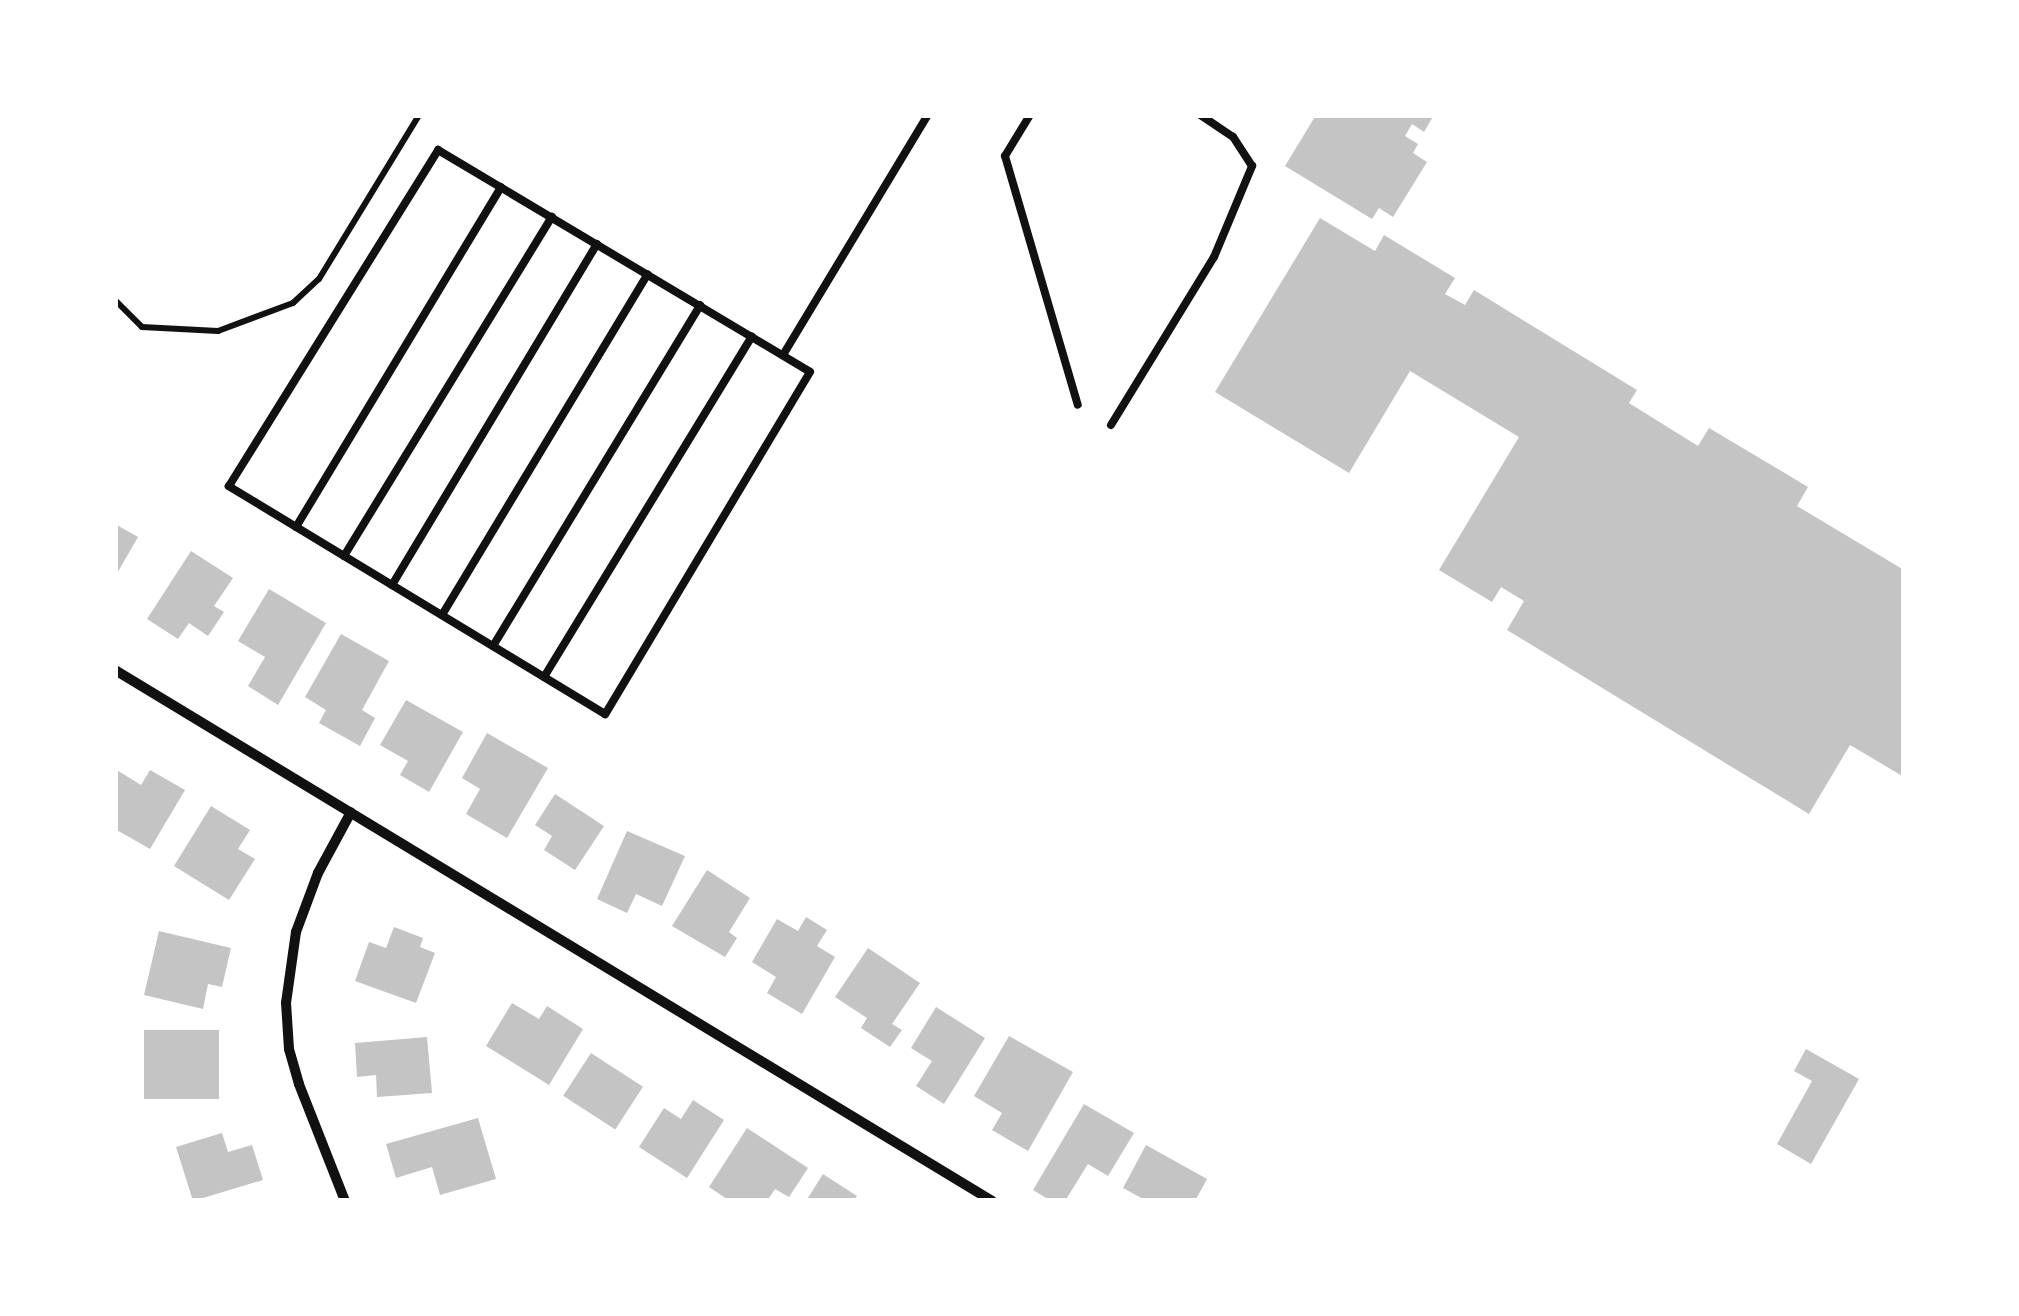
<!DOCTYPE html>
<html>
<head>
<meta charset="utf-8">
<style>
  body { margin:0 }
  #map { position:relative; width:2019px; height:1316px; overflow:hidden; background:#fff; font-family:Mulish,sans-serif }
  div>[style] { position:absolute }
  .building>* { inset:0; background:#c4c4c4; transform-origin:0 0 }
  .path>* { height:6px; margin:-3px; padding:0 3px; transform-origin:3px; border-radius:3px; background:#111 }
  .service>* { height:8px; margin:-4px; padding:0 4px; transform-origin:4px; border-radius:4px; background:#111 }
  .minor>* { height:10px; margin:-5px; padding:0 5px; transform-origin:5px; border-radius:5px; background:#111 }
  span { translate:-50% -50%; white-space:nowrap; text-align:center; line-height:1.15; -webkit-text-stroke:10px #fff; paint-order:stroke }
  .frame { position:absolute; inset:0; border:118px solid #fff; pointer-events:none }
</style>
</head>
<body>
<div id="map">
  <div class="building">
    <div style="clip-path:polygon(1316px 115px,1434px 115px,1424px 132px,1412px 124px,1405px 136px,1418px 144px,1413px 153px,1427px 162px,1393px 217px,1379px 208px,1372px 219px,1285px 166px)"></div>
    <div style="clip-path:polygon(1320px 218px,1375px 251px,1384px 235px,1455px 278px,1445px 294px,1465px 305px,1474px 290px,1637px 390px,1629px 403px,1698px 446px,1709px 428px,1808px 487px,1797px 506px,1904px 570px,1904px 777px,1850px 745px,1809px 814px,1507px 630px,1524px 601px,1501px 587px,1492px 602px,1439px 570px,1519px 437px,1410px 371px,1349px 473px,1215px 392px)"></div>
    <div style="clip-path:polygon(115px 524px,138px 537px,115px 577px)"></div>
    <div style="clip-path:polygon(191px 551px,233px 578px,214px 606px,224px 612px,208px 636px,189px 623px,178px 639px,147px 619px)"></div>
    <div style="clip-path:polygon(269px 589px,326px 623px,278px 705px,248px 686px,265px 657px,238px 641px)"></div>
    <div style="clip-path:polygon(341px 634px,389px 661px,362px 710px,375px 718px,360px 746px,319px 723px,326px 710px,305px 697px)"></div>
    <div style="clip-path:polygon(406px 700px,463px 732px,429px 792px,400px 775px,408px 761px,380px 745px)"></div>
    <div style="clip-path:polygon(487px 733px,548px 768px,507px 838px,466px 814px,480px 789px,462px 778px)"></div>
    <div style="clip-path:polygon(115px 769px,141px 785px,150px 770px,185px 790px,150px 849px,115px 829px)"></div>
    <div style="clip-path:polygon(555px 794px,604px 826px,575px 870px,544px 850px,552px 836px,535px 825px)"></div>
    <div style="clip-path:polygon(211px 806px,250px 830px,238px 849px,255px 859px,229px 900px,174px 866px)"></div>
    <div style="clip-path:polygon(627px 831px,685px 856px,662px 906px,636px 894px,627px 913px,597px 899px)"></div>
    <div style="clip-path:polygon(707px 870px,750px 898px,729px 932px,737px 938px,725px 957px,672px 926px)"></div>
    <div style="clip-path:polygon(806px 917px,827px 930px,817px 946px,835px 957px,802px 1014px,767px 993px,776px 977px,752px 962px,777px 919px,798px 931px)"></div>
    <div style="clip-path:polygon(394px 927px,423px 938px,420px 947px,435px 953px,416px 1003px,355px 981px,369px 942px,386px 948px)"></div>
    <div style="clip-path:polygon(159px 931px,231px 948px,222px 987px,208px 984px,203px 1009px,144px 995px)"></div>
    <div style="clip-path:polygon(868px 948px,920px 983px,892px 1024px,902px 1030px,890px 1047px,861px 1028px,867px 1018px,835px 997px)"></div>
    <div style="clip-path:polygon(512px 1003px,539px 1019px,547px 1006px,583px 1029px,549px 1085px,486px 1046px)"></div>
    <div style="clip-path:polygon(936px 1007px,985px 1038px,944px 1104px,916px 1086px,932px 1061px,911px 1048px)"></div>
    <div style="left:144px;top:1030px;width:75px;height:69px"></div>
    <div style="clip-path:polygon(1009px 1036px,1073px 1072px,1028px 1151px,992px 1130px,1002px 1113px,974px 1096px)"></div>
    <div style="clip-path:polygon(427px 1037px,432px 1093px,377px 1097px,376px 1075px,357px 1077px,355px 1043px)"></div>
    <div style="clip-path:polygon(1806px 1049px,1859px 1079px,1811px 1164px,1777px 1144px,1812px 1081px,1794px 1071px)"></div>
    <div style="left:591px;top:1053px;width:62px;height:51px;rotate:33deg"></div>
    <div style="clip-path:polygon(693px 1100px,724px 1120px,687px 1178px,639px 1147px,664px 1108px,681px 1119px)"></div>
    <div style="clip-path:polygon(1084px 1104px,1134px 1133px,1108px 1176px,1088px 1164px,1065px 1201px,1051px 1201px,1033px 1190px)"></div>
    <div style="clip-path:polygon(478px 1118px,496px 1179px,440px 1195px,432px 1167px,396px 1178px,386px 1144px)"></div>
    <div style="clip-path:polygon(747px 1128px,808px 1168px,789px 1197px,775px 1189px,767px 1201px,730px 1201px,709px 1187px)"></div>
    <div style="clip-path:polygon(222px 1133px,228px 1152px,252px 1145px,263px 1180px,193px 1201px,176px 1147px)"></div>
    <div style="clip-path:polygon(1146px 1145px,1207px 1179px,1195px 1201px,1147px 1201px,1123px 1188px)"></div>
    <div style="clip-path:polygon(823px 1174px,857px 1196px,854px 1201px,806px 1201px)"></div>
  </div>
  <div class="path">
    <div style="left:115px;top:300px;width:38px;rotate:45deg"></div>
    <div style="left:142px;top:327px;width:76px;rotate:3deg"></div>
    <div style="left:218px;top:331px;width:80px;rotate:-20.5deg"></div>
    <div style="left:293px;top:303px;width:35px;rotate:-43deg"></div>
    <div style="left:319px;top:279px;width:192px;rotate:-58.6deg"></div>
  </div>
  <div class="service">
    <div style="left:1030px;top:115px;width:48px;rotate:121.4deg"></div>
    <div style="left:1005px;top:156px;width:259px;rotate:73.7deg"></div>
    <div style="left:438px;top:150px;width:433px;rotate:30.8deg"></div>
    <div style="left:810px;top:372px;width:399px;rotate:120.9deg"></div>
    <div style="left:605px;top:714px;width:440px;rotate:-148.8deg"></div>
    <div style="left:229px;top:486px;width:396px;rotate:-58.1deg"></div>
    <div style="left:783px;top:355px;width:280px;rotate:-58.9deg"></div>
    <div style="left:1111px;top:425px;width:197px;rotate:-58.5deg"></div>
    <div style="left:1214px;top:257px;width:99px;rotate:-67.3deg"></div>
    <div style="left:1252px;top:166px;width:35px;rotate:-123deg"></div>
    <div style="left:1233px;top:137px;width:40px;rotate:-146deg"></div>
    <div style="left:296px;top:527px;width:397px;rotate:-58.9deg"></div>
    <div style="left:344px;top:556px;width:398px;rotate:-58.5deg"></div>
    <div style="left:392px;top:585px;width:398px;rotate:-59deg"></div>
    <div style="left:442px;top:615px;width:398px;rotate:-58.9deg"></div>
    <div style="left:493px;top:646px;width:399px;rotate:-58.7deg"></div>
    <div style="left:544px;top:677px;width:399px;rotate:-58.6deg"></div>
  </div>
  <div class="minor">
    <div style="left:115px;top:670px;width:1025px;rotate:31.19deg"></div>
    <div style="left:345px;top:1201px;width:126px;rotate:-111.5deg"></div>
    <div style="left:299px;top:1084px;width:36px;rotate:-106deg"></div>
    <div style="left:289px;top:1049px;width:46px;rotate:-93.7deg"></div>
    <div style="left:286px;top:1003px;width:72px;rotate:-82deg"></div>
    <div style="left:296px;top:932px;width:63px;rotate:-69.6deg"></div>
    <div style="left:318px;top:873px;width:69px;rotate:-61.6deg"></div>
  </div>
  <div class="frame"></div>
</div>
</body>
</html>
